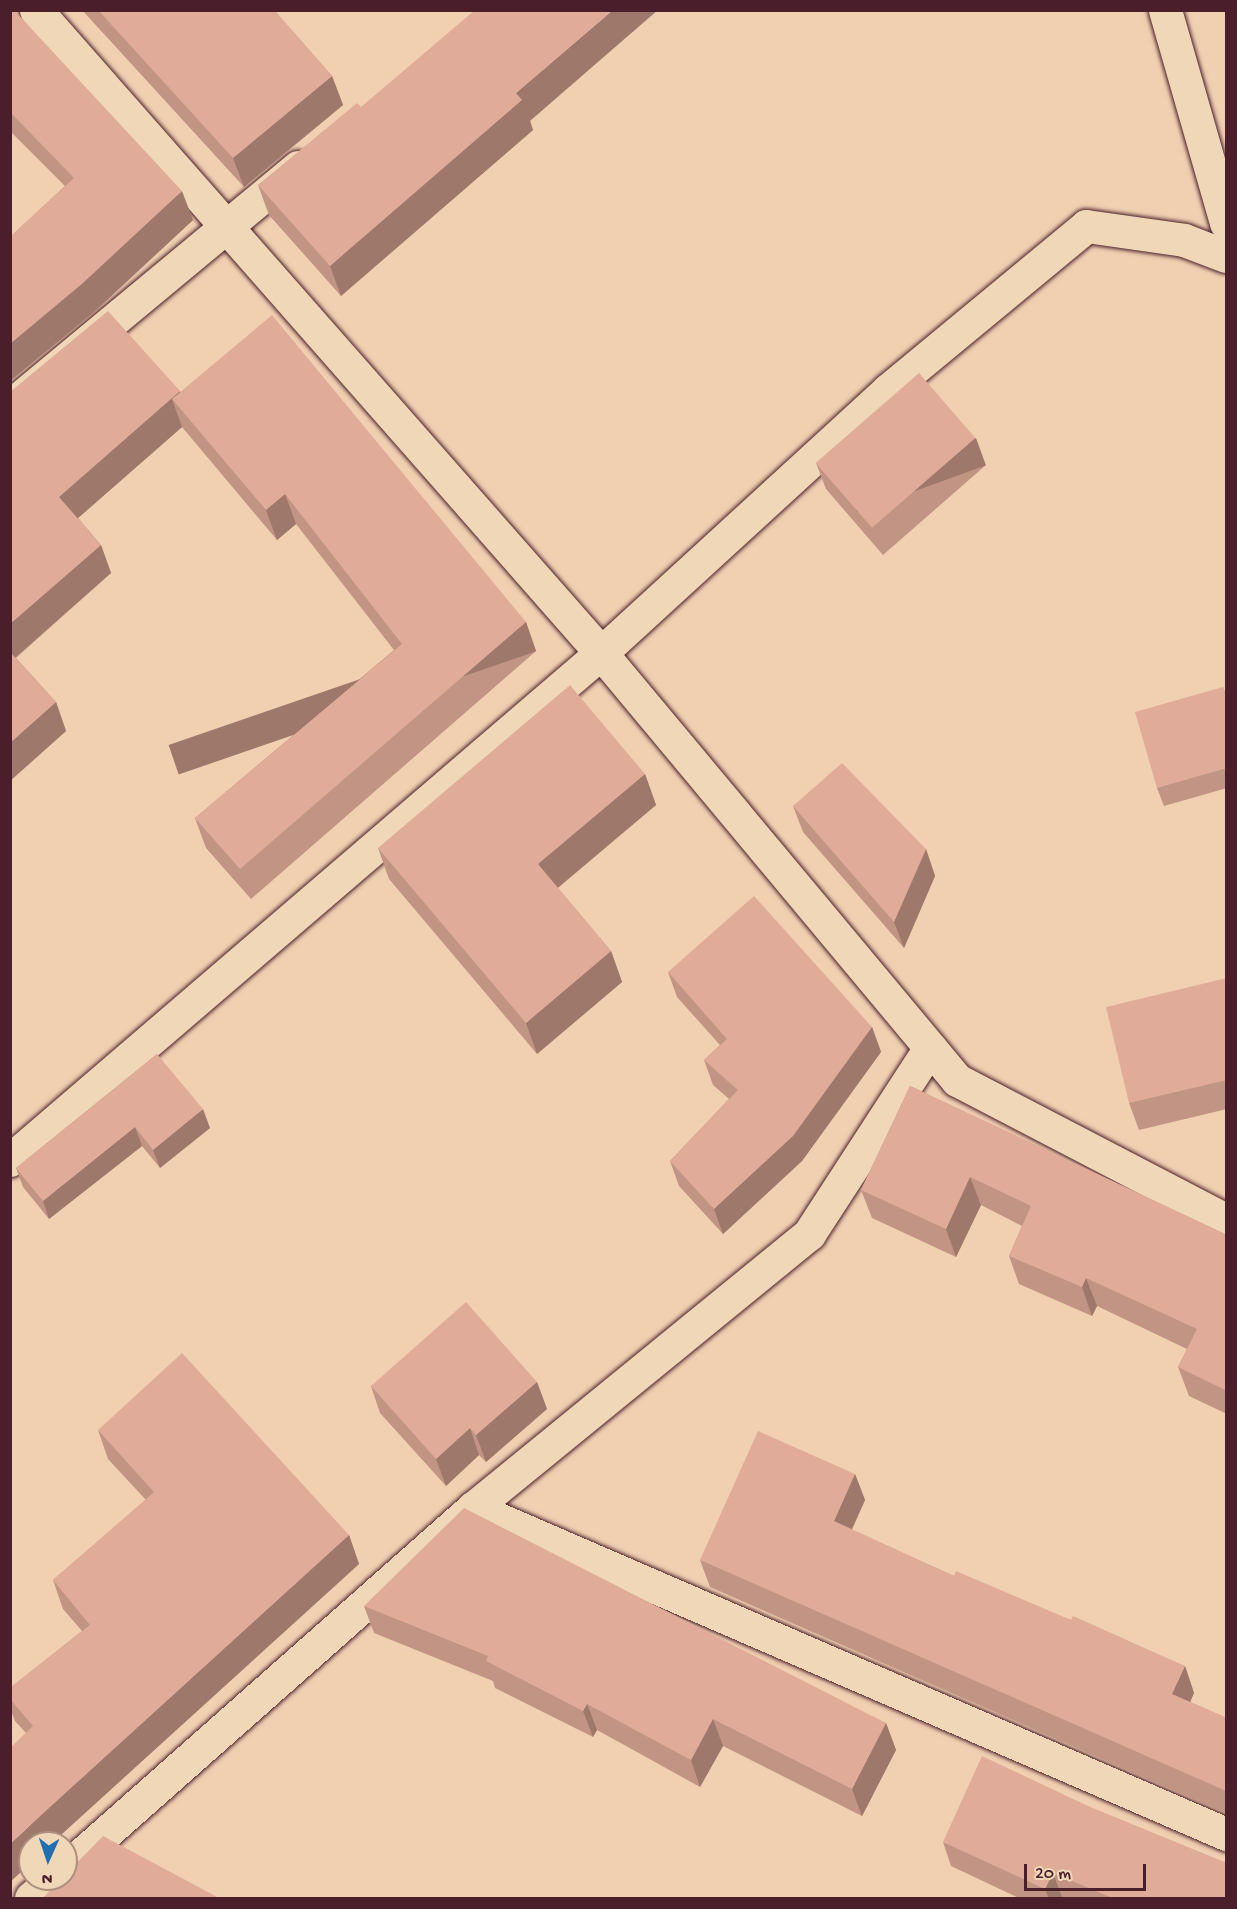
<!DOCTYPE html>
<html>
<head>
<meta charset="utf-8">
<style>
  body { margin:0 }
  #map { position:relative; width:1237px; height:1909px; overflow:hidden; background:#f1d0b2; font-family:"Gochi Hand",sans-serif }
  div>[style] { position:absolute }
  .roads { filter:drop-shadow(0 0 2px #4a1f2b) drop-shadow(0 0 2px #4a1f2b) }
  .minor>* { height:33px; margin:-16.5px; padding:0 16.5px; transform-origin:16.5px; border-radius:16.5px; background:#efd7b7 }
  .wall>* { inset:0; background:#c19484 }
  .shaded-wall>* { inset:0; background:#9d786b; transform-origin:0 0 }
  .building>* { inset:0; background:#e0ac99; transform-origin:0 0 }
  span { translate:-50% -50%; white-space:nowrap; text-align:center; line-height:1.15; -webkit-text-stroke:4.5px #efd7b7; paint-order:stroke }
  .frame { position:absolute; inset:0; border:12px solid #4a1f2b; pointer-events:none }
  .north { position:absolute; left:18px; top:1831px; width:60px; height:60px; box-sizing:border-box; background:#efd7b7; border:2px solid #ad8d7f; border-radius:50%; rotate:183deg; font-size:16px; font-weight:700; line-height:24px; text-align:center; color:#4a1f2b }
  .north::after { content:''; display:block; margin:auto; width:21px; height:27px; background:#1f6fb2; clip-path:polygon(50% 0,100% 100%,50% 72%,0 100%) }
  .scale { position:absolute; left:1024px; top:1864px; width:122px; height:27px; box-sizing:border-box; border:3px solid #4a1f2b; border-top:0; padding-left:8px; font-size:18px; line-height:21px; white-space:nowrap; color:#4a1f2b; -webkit-text-stroke:4px #efd7b7; paint-order:stroke }
</style>
</head>
<body>
<div id="map">
  <div class="roads">
    <div class="minor">
      <div style="left:36px;top:10px;width:856px;rotate:48.69deg"></div>
      <div style="left:601px;top:653px;width:556px;rotate:50.18deg"></div>
      <div style="left:957px;top:1080px;width:303px;rotate:27.5deg"></div>
      <div style="left:1165px;top:10px;width:222px;rotate:74deg"></div>
      <div style="left:10px;top:406px;width:374px;rotate:-39.7deg"></div>
      <div style="left:10px;top:1160px;width:779px;rotate:-40.63deg"></div>
      <div style="left:601px;top:653px;width:389px;rotate:-42.5deg"></div>
      <div style="left:888px;top:390px;width:257px;rotate:-39.6deg"></div>
      <div style="left:1086px;top:226px;width:99px;rotate:8.1deg"></div>
      <div style="left:1184px;top:240px;width:45px;rotate:20.9deg"></div>
      <div style="left:473px;top:1508px;width:821px;rotate:23.41deg"></div>
      <div style="left:66px;top:1868px;width:543px;rotate:-41.49deg"></div>
      <div style="left:473px;top:1508px;width:434px;rotate:-39.2deg"></div>
      <div style="left:809px;top:1234px;width:222px;rotate:-57deg"></div>
      <div style="left:31px;top:1898px;width:29px;rotate:-41deg"></div>
    </div>
  </div>
  <div class="wall">
    <div style="clip-path:polygon(10px 10px,193px 220px,94px 312px,10px 381px,10px 237px,65px 186px,10px 131px)"></div>
    <div style="clip-path:polygon(82px 10px,274px 10px,332px 76px,343px 105px,244px 187px)"></div>
    <div style="clip-path:polygon(361px 107px,530px 121px,533px 130px,341px 296px,269px 215px,258px 185px)"></div>
    <div style="clip-path:polygon(10px 392px,180px 392px,526px 622px,536px 651px,251px 899px,206px 848px,195px 818px,394px 650px,296px 524px,277px 540px,182px 427px,78px 518px,101px 545px,111px 573px,16px 658px,56px 702px,66px 731px,10px 781px)"></div>
    <div style="clip-path:polygon(816px 463px,986px 465px,883px 555px,826px 489px)"></div>
    <div style="clip-path:polygon(1223px 687px,1227px 697px,1227px 788px,1164px 806px,1157px 788px)"></div>
    <div style="clip-path:polygon(645px 774px,656px 805px,558px 888px,611px 951px,622px 982px,537px 1054px,389px 879px,378px 848px)"></div>
    <div style="clip-path:polygon(793px 806px,926px 849px,935px 876px,904px 948px,803px 832px)"></div>
    <div style="clip-path:polygon(668px 972px,872px 1027px,881px 1052px,802px 1161px,723px 1234px,679px 1186px,670px 1161px,729px 1099px,713px 1085px,704px 1060px,720px 1045px,677px 997px)"></div>
    <div style="clip-path:polygon(1227px 978px,1227px 1109px,1139px 1130px,1129px 1103px)"></div>
    <div style="clip-path:polygon(157px 1054px,210px 1128px,160px 1168px,142px 1146px,49px 1219px,23px 1187px,16px 1168px)"></div>
    <div style="clip-path:polygon(910px 1086px,1227px 1235px,1227px 1414px,1189px 1396px,1178px 1367px,1187px 1349px,1097px 1306px,1092px 1316px,1019px 1284px,1009px 1256px,1022px 1226px,981px 1205px,956px 1257px,872px 1218px,861px 1190px)"></div>
    <div style="clip-path:polygon(537px 1382px,547px 1409px,486px 1462px,479px 1455px,446px 1486px,380px 1413px,371px 1386px)"></div>
    <div style="clip-path:polygon(98px 1430px,349px 1535px,359px 1564px,52px 1843px,30px 1843px,26px 1733px,15px 1721px,10px 1708px,10px 1688px,82px 1631px,63px 1609px,53px 1580px,146px 1500px,108px 1459px)"></div>
    <div style="clip-path:polygon(855px 1474px,865px 1500px,852px 1530px,954px 1576px,1071px 1620px,1185px 1666px,1194px 1693px,1190px 1702px,1227px 1718px,1227px 1814px,710px 1587px,700px 1560px)"></div>
    <div style="clip-path:polygon(364px 1606px,886px 1723px,896px 1750px,862px 1816px,723px 1746px,700px 1787px,597px 1730px,593px 1737px,495px 1688px,493px 1681px,374px 1633px)"></div>
    <div style="clip-path:polygon(943px 1842px,1227px 1899px,1065px 1899px,1062px 1897px,1061px 1899px,1021px 1899px,951px 1866px)"></div>
  </div>
  <div class="shaded-wall">
    <div style="clip-path:polygon(613px 10px,658px 10px,530px 121px,533px 130px,341px 296px,330px 266px,516px 93px)"></div>
    <div style="clip-path:polygon(332px 76px,343px 105px,244px 187px,233px 158px)"></div>
    <div style="clip-path:polygon(182px 191px,193px 220px,94px 312px,10px 381px,10px 344px)"></div>
    <div style="clip-path:polygon(180px 391px,190px 420px,172px 399px,182px 427px,69px 526px,59px 497px)"></div>
    <div style="left:976px;top:438px;width:29px;height:137px;rotate:70deg"></div>
    <div style="clip-path:polygon(285px 494px,296px 524px,277px 540px,266px 510px)"></div>
    <div style="clip-path:polygon(101px 545px,111px 573px,10px 662px,10px 624px)"></div>
    <div style="left:526px;top:622px;width:31px;height:378px;rotate:71deg"></div>
    <div style="clip-path:polygon(56px 702px,66px 731px,10px 781px,10px 743px)"></div>
    <div style="clip-path:polygon(645px 774px,656px 805px,549px 895px,538px 864px)"></div>
    <div style="clip-path:polygon(926px 849px,935px 876px,904px 948px,894px 922px)"></div>
    <div style="clip-path:polygon(611px 951px,622px 982px,537px 1054px,526px 1023px)"></div>
    <div style="clip-path:polygon(872px 1027px,881px 1052px,802px 1161px,723px 1234px,714px 1209px)"></div>
    <div style="clip-path:polygon(203px 1109px,210px 1128px,160px 1168px,153px 1150px)"></div>
    <div style="clip-path:polygon(135px 1127px,142px 1146px,49px 1219px,43px 1201px)"></div>
    <div style="clip-path:polygon(970px 1177px,981px 1205px,956px 1257px,946px 1229px)"></div>
    <div style="clip-path:polygon(1086px 1278px,1097px 1306px,1092px 1316px,1082px 1287px)"></div>
    <div style="clip-path:polygon(537px 1382px,547px 1409px,486px 1462px,476px 1435px)"></div>
    <div style="clip-path:polygon(470px 1428px,479px 1455px,446px 1486px,436px 1459px)"></div>
    <div style="clip-path:polygon(855px 1474px,865px 1500px,843px 1548px,834px 1521px)"></div>
    <div style="clip-path:polygon(349px 1535px,359px 1564px,52px 1843px,30px 1843px,30px 1864px,10px 1882px,10px 1844px,50px 1807px)"></div>
    <div style="clip-path:polygon(1185px 1666px,1194px 1693px,1182px 1721px,1172px 1694px)"></div>
    <div style="clip-path:polygon(587px 1704px,597px 1730px,593px 1737px,583px 1711px)"></div>
    <div style="clip-path:polygon(713px 1719px,723px 1746px,700px 1787px,691px 1760px)"></div>
    <div style="clip-path:polygon(886px 1723px,896px 1750px,862px 1816px,852px 1789px)"></div>
    <div style="clip-path:polygon(1053px 1873px,1062px 1897px,1061px 1899px,1049px 1899px,1045px 1889px)"></div>
  </div>
  <div class="building">
    <div style="clip-path:polygon(10px 10px,14px 10px,182px 191px,83px 283px,10px 344px,10px 237px,74px 178px,10px 112px)"></div>
    <div style="clip-path:polygon(98px 10px,274px 10px,332px 76px,233px 158px)"></div>
    <div style="clip-path:polygon(475px 10px,613px 10px,516px 93px,522px 100px,330px 266px,258px 185px,357px 103px,361px 107px)"></div>
    <div style="clip-path:polygon(108px 311px,180px 391px,59px 497px,101px 545px,10px 624px,10px 392px)"></div>
    <div style="clip-path:polygon(272px 315px,526px 622px,240px 869px,195px 818px,402px 644px,285px 494px,266px 510px,172px 399px)"></div>
    <div style="left:919px;top:373px;width:86px;height:137px;rotate:49deg"></div>
    <div style="clip-path:polygon(10px 652px,56px 702px,10px 743px)"></div>
    <div style="clip-path:polygon(570px 685px,645px 774px,538px 864px,611px 951px,526px 1023px,378px 848px)"></div>
    <div style="clip-path:polygon(1223px 687px,1227px 699px,1227px 768px,1157px 788px,1135px 712px)"></div>
    <div style="clip-path:polygon(842px 763px,926px 849px,894px 922px,793px 806px)"></div>
    <div style="clip-path:polygon(754px 896px,872px 1027px,793px 1136px,714px 1209px,670px 1161px,738px 1090px,704px 1060px,727px 1039px,668px 972px)"></div>
    <div style="clip-path:polygon(1227px 978px,1227px 1080px,1129px 1103px,1106px 1007px)"></div>
    <div style="clip-path:polygon(157px 1054px,203px 1109px,153px 1150px,135px 1127px,43px 1201px,16px 1168px)"></div>
    <div style="clip-path:polygon(910px 1086px,1227px 1235px,1227px 1391px,1178px 1367px,1197px 1329px,1086px 1278px,1082px 1287px,1009px 1256px,1031px 1206px,970px 1177px,946px 1229px,861px 1190px)"></div>
    <div style="clip-path:polygon(466px 1302px,537px 1382px,476px 1435px,470px 1428px,436px 1459px,371px 1386px)"></div>
    <div style="clip-path:polygon(182px 1353px,349px 1535px,50px 1807px,10px 1844px,10px 1748px,33px 1726px,10px 1699px,10px 1688px,90px 1625px,53px 1580px,154px 1492px,98px 1430px)"></div>
    <div style="clip-path:polygon(758px 1431px,855px 1474px,834px 1521px,954px 1576px,956px 1571px,1071px 1620px,1073px 1616px,1185px 1666px,1172px 1694px,1227px 1718px,1227px 1793px,1224px 1790px,700px 1560px)"></div>
    <div style="clip-path:polygon(464px 1508px,886px 1723px,852px 1789px,713px 1719px,691px 1760px,587px 1704px,583px 1711px,486px 1661px,488px 1656px,364px 1606px)"></div>
    <div style="clip-path:polygon(982px 1756px,1088px 1806px,1227px 1863px,1227px 1899px,1115px 1899px,1053px 1873px,1045px 1889px,943px 1842px)"></div>
    <div style="clip-path:polygon(103px 1836px,221px 1899px,42px 1899px,61px 1879px,66px 1879px,66px 1874px)"></div>
  </div>
  <div class="frame"></div>
  <div class="north">N</div>
  <div class="scale">20 m</div>
</div>
</body>
</html>
